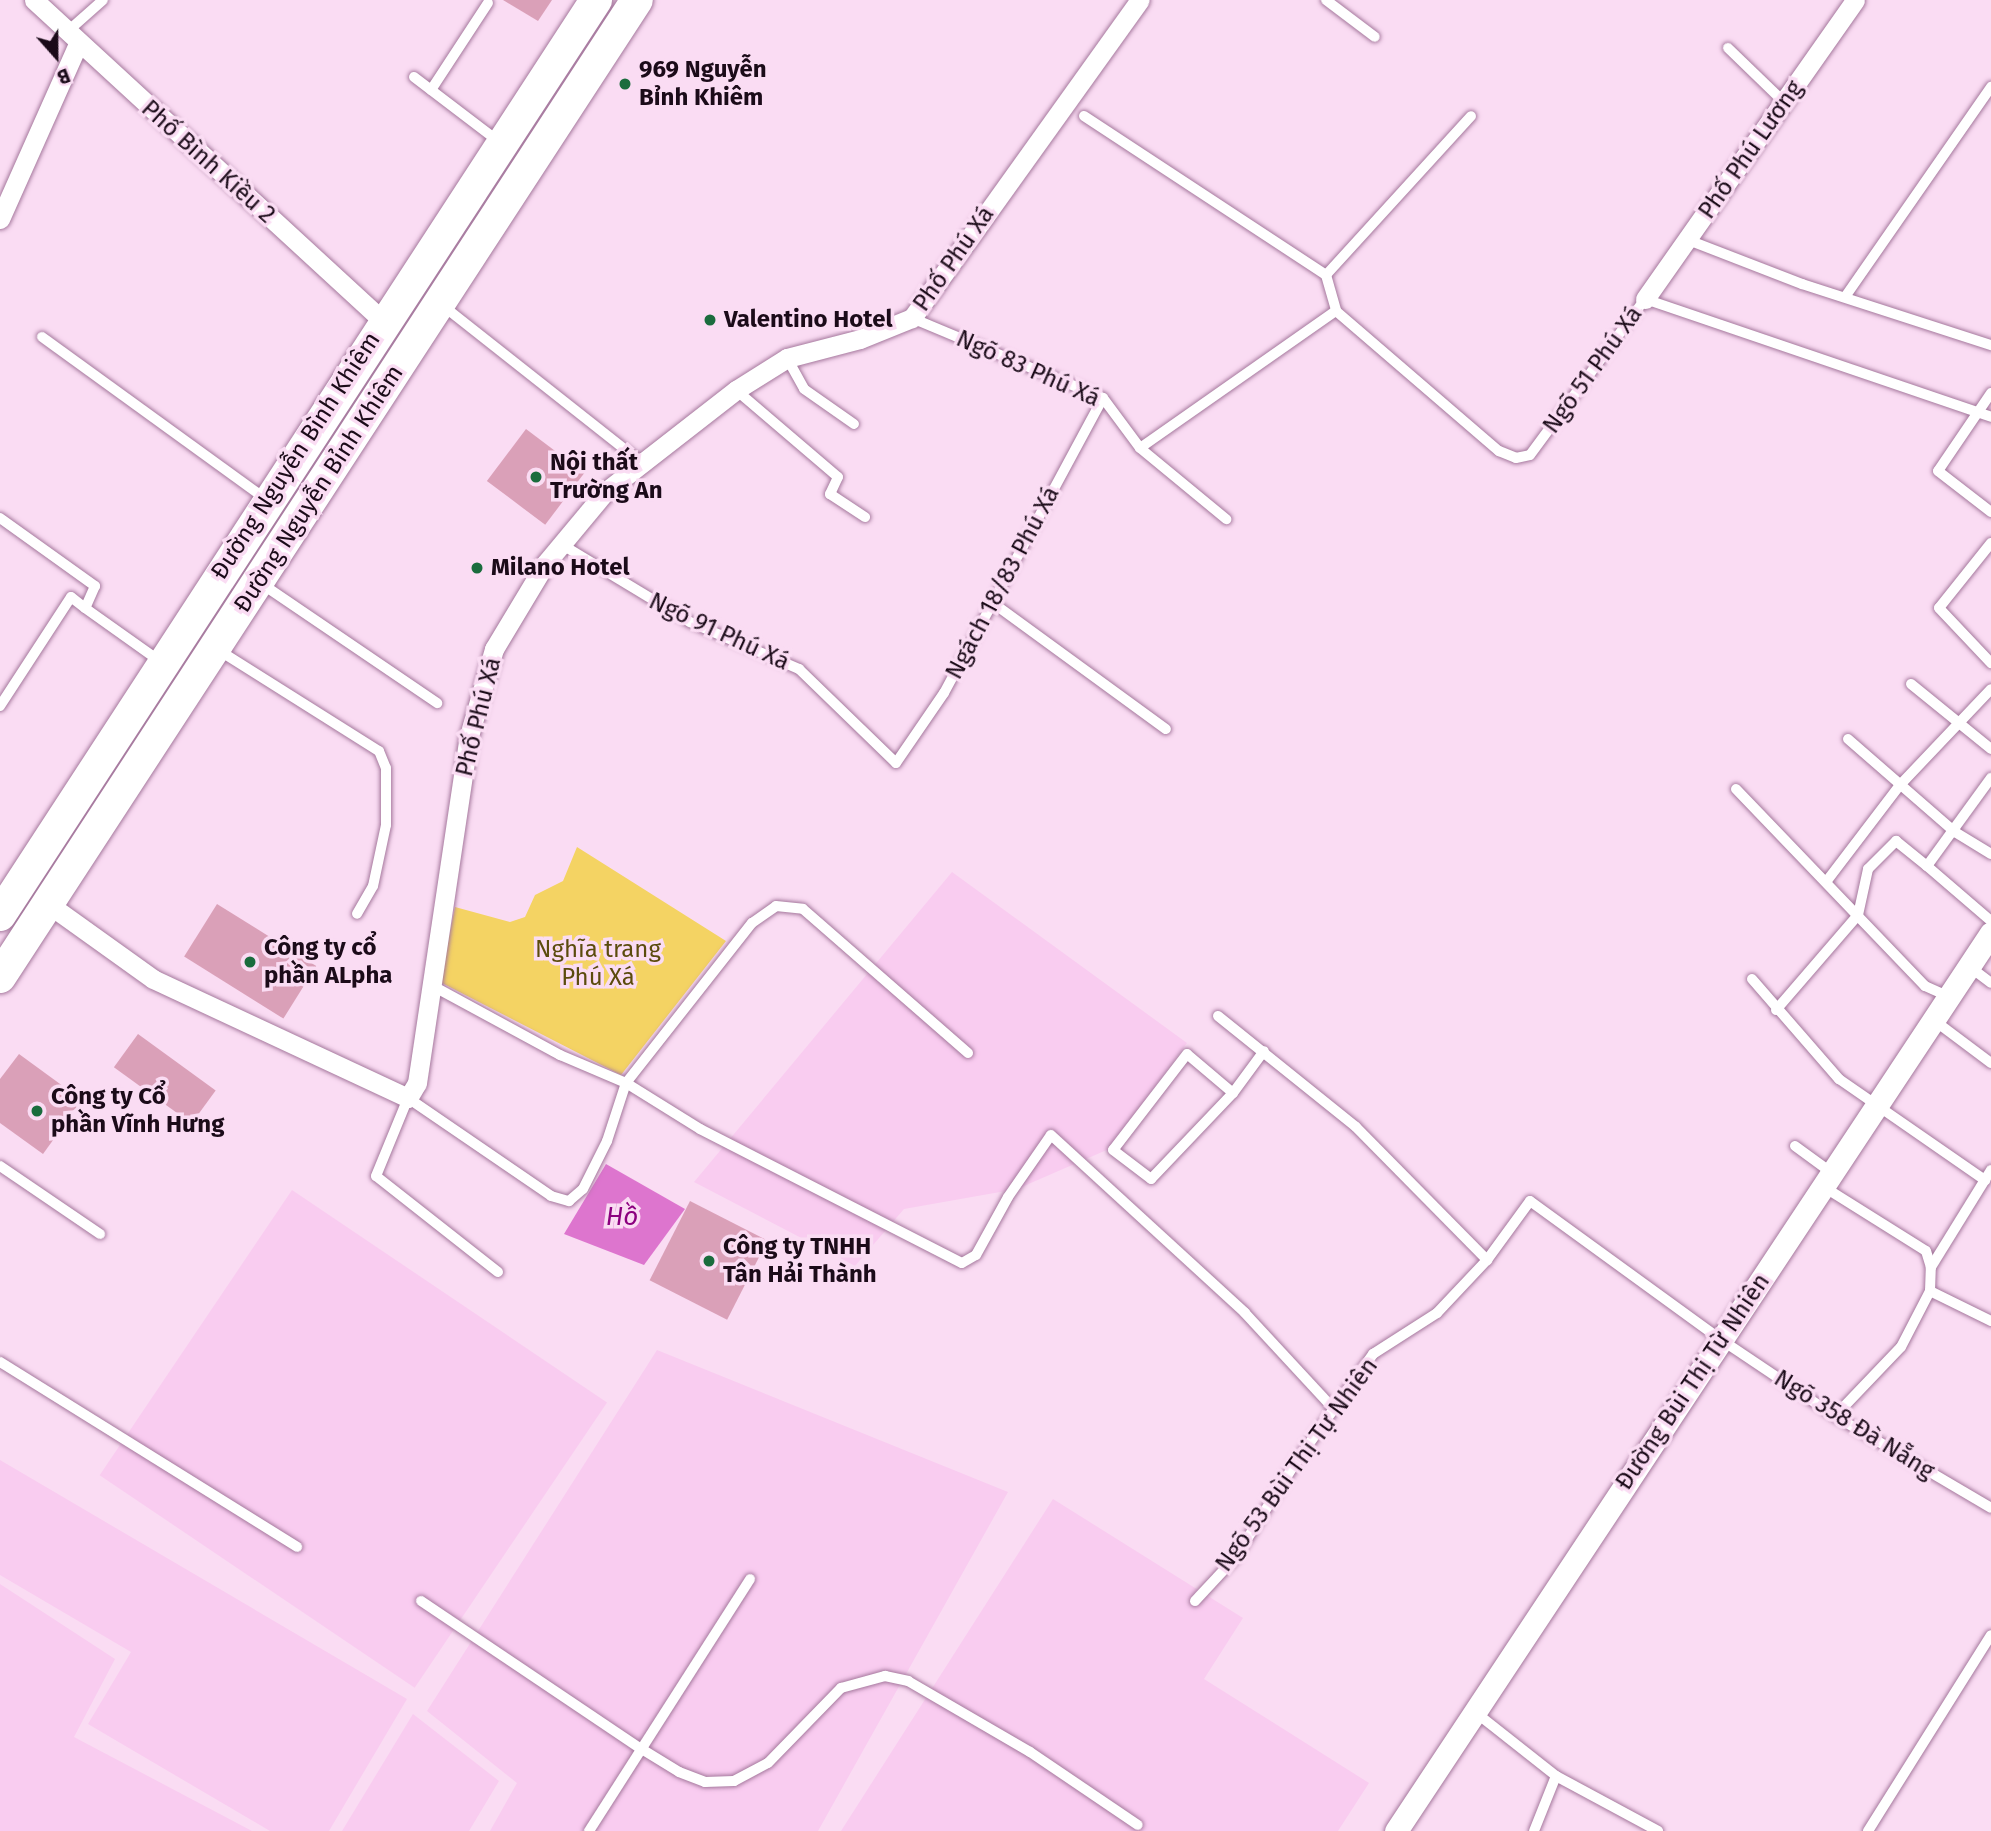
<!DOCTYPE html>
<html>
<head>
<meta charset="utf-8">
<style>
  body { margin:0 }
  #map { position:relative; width:1991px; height:1831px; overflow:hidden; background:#fadcf3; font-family:"Fira Sans",sans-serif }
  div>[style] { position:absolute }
  .built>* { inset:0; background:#f9ccf0; transform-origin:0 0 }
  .green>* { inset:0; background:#f4d363 }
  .water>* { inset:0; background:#dd75ce }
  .building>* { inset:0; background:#daa0b8; transform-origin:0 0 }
  .roads { filter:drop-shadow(0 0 2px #a5789d) drop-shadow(0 0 2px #a5789d) }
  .service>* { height:10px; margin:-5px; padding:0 5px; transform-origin:5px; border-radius:5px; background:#fff }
  .minor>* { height:19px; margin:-9.5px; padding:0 9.5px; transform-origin:9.5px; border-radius:9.5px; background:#fff }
  .tertiary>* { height:23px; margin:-11.5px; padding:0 11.5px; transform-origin:11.5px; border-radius:11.5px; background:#fff }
  .trunk>* { height:32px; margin:-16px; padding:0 16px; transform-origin:16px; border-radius:16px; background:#fff }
  .dots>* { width:19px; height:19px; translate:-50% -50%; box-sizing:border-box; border:4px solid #fadcf3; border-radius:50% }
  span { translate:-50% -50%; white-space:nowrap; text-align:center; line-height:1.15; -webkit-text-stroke:7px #fadcf3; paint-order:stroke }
  .poi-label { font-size:24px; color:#1b0b19; font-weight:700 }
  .left { translate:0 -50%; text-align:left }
  .street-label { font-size:24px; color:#1b0b19 }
  .park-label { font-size:24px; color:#5b4b0d }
  .water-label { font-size:26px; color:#8c007f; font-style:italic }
  .north { position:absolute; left:21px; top:21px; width:70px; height:70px; -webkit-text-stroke:5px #fadcf3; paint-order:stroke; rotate:159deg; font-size:19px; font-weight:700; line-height:28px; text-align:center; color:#1b0b19 }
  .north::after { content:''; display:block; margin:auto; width:24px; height:32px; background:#1b0b19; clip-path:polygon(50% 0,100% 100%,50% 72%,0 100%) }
</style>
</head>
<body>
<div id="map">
  <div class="built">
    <div style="clip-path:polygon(952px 872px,1187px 1043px,1109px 1149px,1017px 1189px,904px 1209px,855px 1266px,694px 1182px)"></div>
    <div style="left:292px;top:1190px;width:380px;height:344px;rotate:34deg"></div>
    <div style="clip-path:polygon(657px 1350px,1008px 1492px,818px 1831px,490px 1831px,517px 1783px,427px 1711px)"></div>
    <div style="clip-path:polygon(0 1460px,407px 1699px,329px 1831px,270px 1831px,88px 1724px,131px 1652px,0 1575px)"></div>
    <div style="clip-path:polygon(1053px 1499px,1243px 1618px,1204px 1679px,1369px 1783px,1338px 1831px,841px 1831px)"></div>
    <div style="clip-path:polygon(0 1584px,115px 1659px,74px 1737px,252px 1831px,0 1831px)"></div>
    <div style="clip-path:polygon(413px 1714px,499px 1781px,469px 1831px,342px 1831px)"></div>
  </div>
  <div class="green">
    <div style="clip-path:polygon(577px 847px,726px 941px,621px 1075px,440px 982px,455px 907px,510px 922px,525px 917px,535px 895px,563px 881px)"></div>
  </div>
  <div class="water">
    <div style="clip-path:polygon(606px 1164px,685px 1209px,644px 1265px,564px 1234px)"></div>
  </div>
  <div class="building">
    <div style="clip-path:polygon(503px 0,552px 0,538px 21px)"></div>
    <div style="left:526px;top:429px;width:73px;height:65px;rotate:37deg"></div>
    <div style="left:217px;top:904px;width:117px;height:62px;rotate:32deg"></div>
    <div style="left:138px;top:1034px;width:96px;height:41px;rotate:36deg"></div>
    <div style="clip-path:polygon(19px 1054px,82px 1100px,43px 1154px,0 1123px,0 1079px)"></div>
    <div style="left:690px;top:1201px;width:87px;height:89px;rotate:27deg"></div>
  </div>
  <div class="roads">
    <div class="service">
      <div style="left:1326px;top:0;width:61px;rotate:37.1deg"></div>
      <div style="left:67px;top:32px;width:48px;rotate:-41.6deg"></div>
      <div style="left:1728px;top:48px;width:79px;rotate:44deg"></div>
      <div style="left:414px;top:77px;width:106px;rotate:37.3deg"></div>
      <div style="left:431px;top:90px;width:104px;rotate:-56.8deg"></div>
      <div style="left:1084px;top:116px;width:290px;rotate:33.3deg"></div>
      <div style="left:1326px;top:275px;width:37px;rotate:74deg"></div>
      <div style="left:1336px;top:311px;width:215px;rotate:40.7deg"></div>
      <div style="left:1499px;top:451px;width:18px;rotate:22deg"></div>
      <div style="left:1516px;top:458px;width:14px;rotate:-12deg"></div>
      <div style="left:1530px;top:455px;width:194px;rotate:-53.6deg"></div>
      <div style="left:1645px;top:299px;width:366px;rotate:18.8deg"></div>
      <div style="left:1688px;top:240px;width:122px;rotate:21.1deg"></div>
      <div style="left:1802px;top:284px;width:199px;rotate:17.9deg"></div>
      <div style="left:1326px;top:275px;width:215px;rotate:-47.6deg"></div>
      <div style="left:1845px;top:297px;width:256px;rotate:-55.2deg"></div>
      <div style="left:442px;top:305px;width:255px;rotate:38.3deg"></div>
      <div style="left:912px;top:318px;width:207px;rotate:22.7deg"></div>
      <div style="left:1103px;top:398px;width:62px;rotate:53.5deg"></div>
      <div style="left:1140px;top:448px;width:112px;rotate:39.5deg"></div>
      <div style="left:42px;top:337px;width:278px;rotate:35.9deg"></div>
      <div style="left:787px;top:358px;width:35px;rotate:61deg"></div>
      <div style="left:804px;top:389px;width:61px;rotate:35deg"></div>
      <div style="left:736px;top:390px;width:134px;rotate:40.5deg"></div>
      <div style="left:838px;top:477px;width:19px;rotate:115deg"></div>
      <div style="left:830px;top:494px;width:42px;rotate:33.3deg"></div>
      <div style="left:1991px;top:393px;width:94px;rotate:124.2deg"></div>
      <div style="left:1938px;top:471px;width:67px;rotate:37.7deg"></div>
      <div style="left:1140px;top:448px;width:239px;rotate:-35deg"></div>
      <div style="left:0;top:518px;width:117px;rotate:35.6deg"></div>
      <div style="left:95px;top:586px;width:24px;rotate:114deg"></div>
      <div style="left:85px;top:608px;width:93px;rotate:35.4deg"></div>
      <div style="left:1991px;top:543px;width:83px;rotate:128.7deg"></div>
      <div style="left:1939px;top:608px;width:76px;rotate:46.6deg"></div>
      <div style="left:561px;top:544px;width:151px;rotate:31.2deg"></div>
      <div style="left:690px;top:622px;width:119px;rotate:23.3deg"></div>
      <div style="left:799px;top:669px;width:135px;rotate:44.1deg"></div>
      <div style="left:896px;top:763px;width:85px;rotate:-55.6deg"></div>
      <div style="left:944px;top:693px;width:335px;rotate:-61.7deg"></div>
      <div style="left:262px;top:584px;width:212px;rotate:34.2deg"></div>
      <div style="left:993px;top:603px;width:214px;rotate:36.1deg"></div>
      <div style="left:220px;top:651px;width:188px;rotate:32.2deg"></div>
      <div style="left:379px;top:751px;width:18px;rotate:68deg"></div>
      <div style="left:386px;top:768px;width:57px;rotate:90deg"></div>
      <div style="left:386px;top:825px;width:62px;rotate:102deg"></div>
      <div style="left:373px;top:886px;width:32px;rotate:120deg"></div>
      <div style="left:1911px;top:684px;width:103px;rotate:39.1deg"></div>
      <div style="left:0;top:706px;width:130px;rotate:-56.9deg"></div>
      <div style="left:71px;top:597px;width:18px;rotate:38deg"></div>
      <div style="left:1848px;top:739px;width:142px;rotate:41deg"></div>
      <div style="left:1955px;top:832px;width:42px;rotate:31.4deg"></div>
      <div style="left:1736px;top:789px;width:273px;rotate:46.2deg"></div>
      <div style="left:1925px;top:986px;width:27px;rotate:24deg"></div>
      <div style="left:1927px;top:866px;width:84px;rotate:40.7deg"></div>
      <div style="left:1826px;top:882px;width:122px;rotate:-52.7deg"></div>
      <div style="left:1900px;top:785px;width:132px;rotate:-46.5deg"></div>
      <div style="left:1970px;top:967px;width:26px;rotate:37deg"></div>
      <div style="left:1752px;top:979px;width:133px;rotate:49deg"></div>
      <div style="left:1839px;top:1079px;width:178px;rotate:34.7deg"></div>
      <div style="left:431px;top:985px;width:147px;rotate:28.5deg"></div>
      <div style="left:560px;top:1055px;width:72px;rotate:23deg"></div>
      <div style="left:626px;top:1083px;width:87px;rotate:31.9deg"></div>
      <div style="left:700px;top:1129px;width:294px;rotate:27.1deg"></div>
      <div style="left:962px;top:1263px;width:16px;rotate:-30deg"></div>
      <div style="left:976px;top:1255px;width:66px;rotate:-61.1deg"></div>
      <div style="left:1008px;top:1197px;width:75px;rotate:-55.3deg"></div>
      <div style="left:1051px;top:1135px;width:263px;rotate:42.5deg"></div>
      <div style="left:1245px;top:1313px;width:131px;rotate:47.2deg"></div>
      <div style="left:1776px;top:1010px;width:125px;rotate:-49.2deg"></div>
      <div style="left:1858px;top:915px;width:47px;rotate:-77.7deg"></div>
      <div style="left:1868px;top:869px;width:40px;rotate:-45deg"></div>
      <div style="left:1896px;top:841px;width:40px;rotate:39deg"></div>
      <div style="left:1927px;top:866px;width:109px;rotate:-54deg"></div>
      <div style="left:1218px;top:1016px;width:177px;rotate:38.8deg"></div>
      <div style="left:1356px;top:1127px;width:187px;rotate:45.4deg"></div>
      <div style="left:1935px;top:1021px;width:70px;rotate:36.9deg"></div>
      <div style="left:1233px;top:1093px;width:60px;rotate:-139.7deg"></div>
      <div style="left:1187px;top:1054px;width:121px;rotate:127.6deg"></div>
      <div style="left:1113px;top:1150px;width:48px;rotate:37.3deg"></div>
      <div style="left:1151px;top:1179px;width:119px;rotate:-46.4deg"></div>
      <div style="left:1233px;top:1093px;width:52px;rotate:-53.6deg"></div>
      <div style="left:1795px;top:1146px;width:46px;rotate:36.1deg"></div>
      <div style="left:0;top:1166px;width:121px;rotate:34.2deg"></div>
      <div style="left:1824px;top:1187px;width:120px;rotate:32.1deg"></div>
      <div style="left:1926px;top:1251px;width:17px;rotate:73deg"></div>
      <div style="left:498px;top:1272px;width:155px;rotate:-141.8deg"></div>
      <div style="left:376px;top:1176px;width:84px;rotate:-67.7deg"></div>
      <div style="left:408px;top:1098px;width:173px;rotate:34.4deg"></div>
      <div style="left:551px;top:1196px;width:19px;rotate:16deg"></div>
      <div style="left:569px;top:1201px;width:18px;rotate:-41deg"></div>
      <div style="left:583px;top:1189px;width:54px;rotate:-63.4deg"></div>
      <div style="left:607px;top:1141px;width:61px;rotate:-71.9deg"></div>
      <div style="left:626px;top:1083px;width:204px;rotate:-51.8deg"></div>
      <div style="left:752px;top:923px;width:29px;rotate:-35deg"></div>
      <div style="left:776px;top:906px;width:27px;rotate:6deg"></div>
      <div style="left:803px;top:909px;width:219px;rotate:41.1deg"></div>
      <div style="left:1930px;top:1291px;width:68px;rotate:26.2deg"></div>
      <div style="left:0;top:1362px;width:350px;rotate:31.9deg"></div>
      <div style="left:1835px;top:1416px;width:95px;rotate:-46.3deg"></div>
      <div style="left:1901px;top:1347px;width:63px;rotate:-62.6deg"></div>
      <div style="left:1930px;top:1291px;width:24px;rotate:-88deg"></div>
      <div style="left:1931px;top:1267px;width:114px;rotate:-58.3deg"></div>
      <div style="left:421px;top:1601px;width:264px;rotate:33.9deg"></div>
      <div style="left:640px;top:1748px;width:46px;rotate:31.6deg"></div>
      <div style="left:679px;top:1772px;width:28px;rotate:21deg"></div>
      <div style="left:705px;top:1782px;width:29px;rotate:-2deg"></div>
      <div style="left:734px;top:1781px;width:38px;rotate:-28deg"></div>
      <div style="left:768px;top:1763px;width:105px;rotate:-45.8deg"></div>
      <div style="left:841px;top:1688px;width:46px;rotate:-15.3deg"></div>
      <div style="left:885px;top:1676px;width:24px;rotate:12deg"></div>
      <div style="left:908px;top:1681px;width:141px;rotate:30.2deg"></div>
      <div style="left:1030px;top:1752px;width:130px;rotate:34.1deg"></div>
      <div style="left:1195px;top:1601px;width:59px;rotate:-47.1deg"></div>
      <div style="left:1235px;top:1558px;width:114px;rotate:-57.6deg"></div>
      <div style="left:1296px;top:1462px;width:133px;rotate:-54.5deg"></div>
      <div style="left:1373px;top:1354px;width:76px;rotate:-32.6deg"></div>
      <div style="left:1437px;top:1313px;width:73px;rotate:-46.7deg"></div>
      <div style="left:1487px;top:1260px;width:73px;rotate:-53.9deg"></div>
      <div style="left:1530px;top:1201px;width:235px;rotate:36deg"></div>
      <div style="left:1720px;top:1339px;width:138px;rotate:33.8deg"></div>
      <div style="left:1835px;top:1416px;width:181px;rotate:30.5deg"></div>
      <div style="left:1475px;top:1712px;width:103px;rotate:38.3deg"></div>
      <div style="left:1556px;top:1776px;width:116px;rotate:28.3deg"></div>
      <div style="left:589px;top:1831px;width:299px;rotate:-57.4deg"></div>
      <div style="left:1534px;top:1831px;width:59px;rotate:-68.2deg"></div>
      <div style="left:1868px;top:1831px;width:231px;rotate:-57.9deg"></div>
    </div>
    <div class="minor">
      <div style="left:34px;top:0;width:476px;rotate:42.6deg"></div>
      <div style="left:0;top:219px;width:192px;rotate:-66deg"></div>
      <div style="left:1645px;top:299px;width:365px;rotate:-54.9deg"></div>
      <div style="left:47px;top:903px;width:130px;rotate:35.6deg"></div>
      <div style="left:153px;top:979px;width:281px;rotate:25deg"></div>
      <div style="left:408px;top:1098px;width:17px;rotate:-59deg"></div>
      <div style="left:417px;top:1083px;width:351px;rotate:-81.5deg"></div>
      <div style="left:469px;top:736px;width:91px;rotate:-74deg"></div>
      <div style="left:494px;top:649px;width:99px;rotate:-59deg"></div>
      <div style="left:545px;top:564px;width:94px;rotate:-50.2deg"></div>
      <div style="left:605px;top:492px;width:166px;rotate:-37.9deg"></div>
      <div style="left:736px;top:390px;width:60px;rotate:-32.1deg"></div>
      <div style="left:787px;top:358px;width:75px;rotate:-14.6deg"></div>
      <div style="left:860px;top:339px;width:56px;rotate:-22deg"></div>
      <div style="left:912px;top:318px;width:391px;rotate:-54.4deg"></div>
    </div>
    <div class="tertiary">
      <div style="left:1396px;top:1831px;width:1077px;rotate:-56.47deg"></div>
    </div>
    <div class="trunk">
      <div style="left:0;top:915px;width:1092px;rotate:-56.92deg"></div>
      <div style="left:0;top:977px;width:1166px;rotate:-56.9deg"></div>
    </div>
  </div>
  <div class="dots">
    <div style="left:625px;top:84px;background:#1a6c3d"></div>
    <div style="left:710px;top:320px;background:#1a6c3d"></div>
    <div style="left:536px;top:477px;background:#1a6c3d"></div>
    <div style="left:477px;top:568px;background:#1a6c3d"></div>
    <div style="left:250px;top:962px;background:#1a6c3d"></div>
    <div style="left:37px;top:1111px;background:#1a6c3d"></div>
    <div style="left:709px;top:1261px;background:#1a6c3d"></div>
  </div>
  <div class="poi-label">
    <span class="left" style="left:639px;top:84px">969 Nguyễn<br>Bỉnh Khiêm</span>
    <span class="left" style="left:724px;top:320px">Valentino Hotel</span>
    <span class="left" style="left:550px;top:477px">Nội thất<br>Trường An</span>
    <span class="left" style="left:491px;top:568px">Milano Hotel</span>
    <span class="left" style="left:264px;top:962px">Công ty cổ<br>phần ALpha</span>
    <span class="left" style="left:51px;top:1111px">Công ty Cổ<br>phần Vĩnh Hưng</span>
    <span class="left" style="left:723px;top:1261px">Công ty TNHH<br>Tân Hải Thành</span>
  </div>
  <div class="street-label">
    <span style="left:1751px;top:150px;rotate:-55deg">Phố Phú Lương</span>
    <span style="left:208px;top:162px;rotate:42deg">Phố Bình Kiều 2</span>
    <span style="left:954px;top:259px;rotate:-55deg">Phố Phú Xá</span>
    <span style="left:1028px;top:369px;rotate:24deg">Ngõ 83 Phú Xá</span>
    <span style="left:1593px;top:370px;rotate:-54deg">Ngõ 51 Phú Xá</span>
    <span style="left:296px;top:456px;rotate:-57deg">Đường Nguyễn Bình Khiêm</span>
    <span style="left:319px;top:489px;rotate:-57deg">Đường Nguyễn Bỉnh Khiêm</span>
    <span style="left:1003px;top:583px;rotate:-62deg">Ngách 18/83 Phú Xá</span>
    <span style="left:719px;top:632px;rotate:25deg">Ngõ 91 Phú Xá</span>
    <span style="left:479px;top:717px;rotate:-76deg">Phố Phú Xá</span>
    <span style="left:1693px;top:1382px;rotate:-56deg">Đường Bùi Thị Từ Nhiên</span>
    <span style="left:1854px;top:1425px;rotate:32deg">Ngõ 358 Đà Nẵng</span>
    <span style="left:1297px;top:1465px;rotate:-54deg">Ngõ 53 Bùi Thị Tự Nhiên</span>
  </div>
  <div class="park-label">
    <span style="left:598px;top:964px">Nghĩa trang<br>Phú Xá</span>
  </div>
  <div class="water-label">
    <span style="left:622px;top:1217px">Hồ</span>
  </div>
  <div class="north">B</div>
</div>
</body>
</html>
